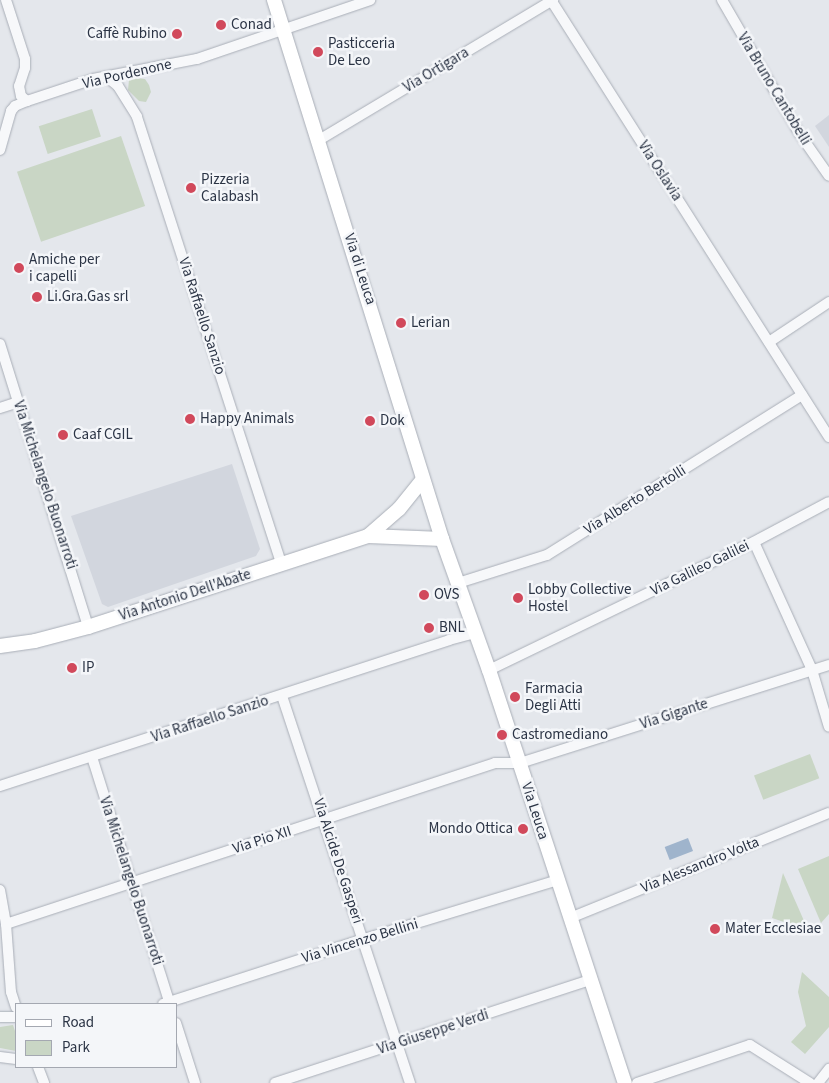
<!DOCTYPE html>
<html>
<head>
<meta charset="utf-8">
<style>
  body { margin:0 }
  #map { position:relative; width:829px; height:1083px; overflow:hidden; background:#e4e7ec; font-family:"Source Sans 3",sans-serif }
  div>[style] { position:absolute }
  .built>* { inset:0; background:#d2d6de }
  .green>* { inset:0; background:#c9d6c5; transform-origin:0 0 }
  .water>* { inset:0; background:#9fb4cc; transform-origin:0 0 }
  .roads { filter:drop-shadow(0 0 1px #a9aeb7) drop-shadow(0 0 1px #a9aeb7) }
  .minor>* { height:10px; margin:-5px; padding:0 5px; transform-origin:5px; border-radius:5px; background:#f7f8fa }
  .secondary>* { height:14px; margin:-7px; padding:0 7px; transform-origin:7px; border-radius:7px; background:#fff }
  .dots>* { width:14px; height:14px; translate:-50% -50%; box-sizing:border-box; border:2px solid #f4f6f9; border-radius:50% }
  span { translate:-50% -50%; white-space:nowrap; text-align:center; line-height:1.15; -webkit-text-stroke:5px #f4f6f9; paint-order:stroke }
  .poi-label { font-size:15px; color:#2b3445 }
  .left { translate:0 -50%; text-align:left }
  .right { translate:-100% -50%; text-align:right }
  .street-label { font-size:15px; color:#2b3445 }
  .legend { position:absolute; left:15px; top:1003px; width:162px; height:65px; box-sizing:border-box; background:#f4f6f9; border:1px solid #a4a8b1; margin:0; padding:6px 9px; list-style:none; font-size:15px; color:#2b3445 }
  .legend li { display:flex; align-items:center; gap:10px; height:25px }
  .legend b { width:25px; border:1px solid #a4a8b1 }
</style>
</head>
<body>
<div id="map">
  <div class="built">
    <div style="clip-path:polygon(829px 115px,829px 147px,815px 126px)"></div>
    <div style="clip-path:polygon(232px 464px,260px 549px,256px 556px,108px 607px,102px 604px,71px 516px)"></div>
  </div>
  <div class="green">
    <div style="clip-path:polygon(136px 78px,145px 79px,149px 85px,151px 92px,146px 102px,139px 101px,128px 90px,129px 80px)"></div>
    <div style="left:92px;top:109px;width:29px;height:56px;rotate:72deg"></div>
    <div style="left:121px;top:136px;width:74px;height:110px;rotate:71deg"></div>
    <div style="left:810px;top:754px;width:26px;height:60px;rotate:69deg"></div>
    <div style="clip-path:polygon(829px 856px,829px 914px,821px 923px,798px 869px)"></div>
    <div style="clip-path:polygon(783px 873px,808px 930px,772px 918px)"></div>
    <div style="clip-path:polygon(802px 972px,829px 997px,829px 1027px,805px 1054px,791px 1042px,806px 1026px,798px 992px)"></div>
    <div style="clip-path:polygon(13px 1025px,16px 1034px,16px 1051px,0 1048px,0 1027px)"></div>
  </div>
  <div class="water">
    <div style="left:688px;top:838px;width:14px;height:25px;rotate:69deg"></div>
  </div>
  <div class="roads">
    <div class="minor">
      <div style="left:6px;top:0;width:62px;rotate:72.1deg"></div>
      <div style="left:25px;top:59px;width:9px;rotate:90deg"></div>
      <div style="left:25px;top:68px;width:19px;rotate:108deg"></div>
      <div style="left:19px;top:86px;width:10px;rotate:79deg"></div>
      <div style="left:21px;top:96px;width:8px;rotate:40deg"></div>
      <div style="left:551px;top:0;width:518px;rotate:57.54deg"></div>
      <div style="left:722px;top:0;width:154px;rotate:59.9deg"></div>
      <div style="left:799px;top:133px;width:52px;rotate:55.1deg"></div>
      <div style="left:107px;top:77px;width:14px;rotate:39deg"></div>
      <div style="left:118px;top:86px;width:36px;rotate:58deg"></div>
      <div style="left:137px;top:117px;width:470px;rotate:72.1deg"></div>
      <div style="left:319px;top:140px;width:273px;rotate:-30.9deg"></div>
      <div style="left:0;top:150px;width:41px;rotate:-74.2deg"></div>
      <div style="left:11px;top:111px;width:6px;rotate:-51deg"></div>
      <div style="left:15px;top:106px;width:13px;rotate:-23deg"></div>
      <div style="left:27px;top:101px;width:70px;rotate:-18.4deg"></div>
      <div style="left:93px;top:79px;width:106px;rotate:-10.9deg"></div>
      <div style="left:197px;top:59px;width:183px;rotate:-18.8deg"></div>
      <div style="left:769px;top:342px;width:72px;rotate:-33.7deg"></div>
      <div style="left:0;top:344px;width:296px;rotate:72.7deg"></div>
      <div style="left:0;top:408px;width:19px;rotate:-18deg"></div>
      <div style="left:754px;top:542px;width:141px;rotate:65.6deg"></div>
      <div style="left:812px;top:670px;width:59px;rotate:73.4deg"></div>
      <div style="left:458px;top:583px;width:93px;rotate:-17.5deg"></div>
      <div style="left:547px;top:555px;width:301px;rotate:-32.1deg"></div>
      <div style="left:489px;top:670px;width:290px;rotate:-25.8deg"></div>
      <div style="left:750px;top:544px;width:89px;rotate:-28deg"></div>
      <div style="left:282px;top:696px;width:408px;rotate:71.7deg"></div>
      <div style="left:92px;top:757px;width:259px;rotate:72.5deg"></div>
      <div style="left:0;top:786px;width:472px;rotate:-18deg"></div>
      <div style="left:449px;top:640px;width:28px;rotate:-15deg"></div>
      <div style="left:0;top:890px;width:35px;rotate:80deg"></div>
      <div style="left:6px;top:924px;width:68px;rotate:85.8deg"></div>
      <div style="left:11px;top:992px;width:16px;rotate:72deg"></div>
      <div style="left:570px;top:918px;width:279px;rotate:-22.1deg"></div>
      <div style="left:6px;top:924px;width:515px;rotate:-18.22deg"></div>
      <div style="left:495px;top:763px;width:25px"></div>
      <div style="left:520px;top:763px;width:324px;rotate:-17.6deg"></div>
      <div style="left:163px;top:1004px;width:211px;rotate:-17.9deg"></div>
      <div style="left:364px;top:939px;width:203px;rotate:-16.9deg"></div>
      <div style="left:0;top:1017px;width:16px"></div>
      <div style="left:176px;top:1023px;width:63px;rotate:72.4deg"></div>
      <div style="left:0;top:1057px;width:16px;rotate:7deg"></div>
      <div style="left:38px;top:1067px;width:17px;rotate:69deg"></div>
      <div style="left:275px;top:1083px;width:332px;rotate:-18.1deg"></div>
      <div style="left:637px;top:1083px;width:119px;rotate:-18.6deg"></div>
      <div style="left:750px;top:1045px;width:71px;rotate:32.3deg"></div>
      <div style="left:818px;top:1083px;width:18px;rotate:-52deg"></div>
    </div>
    <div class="secondary">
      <div style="left:274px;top:0;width:565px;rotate:72.69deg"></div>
      <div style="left:442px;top:539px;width:139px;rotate:70.3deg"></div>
      <div style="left:489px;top:670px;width:435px;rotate:71.8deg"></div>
      <div style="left:368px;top:536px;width:41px;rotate:-41.1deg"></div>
      <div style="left:399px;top:509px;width:38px;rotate:-51deg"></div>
      <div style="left:0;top:646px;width:35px;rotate:-8deg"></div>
      <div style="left:35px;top:641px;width:55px;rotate:-14.8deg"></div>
      <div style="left:88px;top:627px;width:294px;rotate:-18deg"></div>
      <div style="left:368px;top:536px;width:74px;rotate:2.3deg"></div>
    </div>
  </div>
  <div class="dots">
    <div style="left:221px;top:25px;background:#d1495b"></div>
    <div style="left:177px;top:34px;background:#d1495b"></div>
    <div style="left:318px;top:52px;background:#d1495b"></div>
    <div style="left:191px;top:188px;background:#d1495b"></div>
    <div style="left:19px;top:268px;background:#d1495b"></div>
    <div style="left:37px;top:297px;background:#d1495b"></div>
    <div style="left:401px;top:323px;background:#d1495b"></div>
    <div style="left:190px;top:419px;background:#d1495b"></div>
    <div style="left:370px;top:421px;background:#d1495b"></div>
    <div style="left:63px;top:435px;background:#d1495b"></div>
    <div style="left:424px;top:595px;background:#d1495b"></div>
    <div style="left:518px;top:598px;background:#d1495b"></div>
    <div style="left:429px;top:628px;background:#d1495b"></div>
    <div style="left:72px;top:668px;background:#d1495b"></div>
    <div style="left:515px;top:697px;background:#d1495b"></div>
    <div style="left:502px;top:735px;background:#d1495b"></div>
    <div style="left:523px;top:829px;background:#d1495b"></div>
    <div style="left:715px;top:929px;background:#d1495b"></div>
  </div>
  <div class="poi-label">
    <span class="left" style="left:231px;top:25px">Conad</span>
    <span class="right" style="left:167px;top:34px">Caffè Rubino</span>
    <span class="left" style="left:328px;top:52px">Pasticceria<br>De Leo</span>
    <span class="left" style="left:201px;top:188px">Pizzeria<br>Calabash</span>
    <span class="left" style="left:29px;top:268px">Amiche per<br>i capelli</span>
    <span class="left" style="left:47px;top:297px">Li.Gra.Gas srl</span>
    <span class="left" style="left:411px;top:323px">Lerian</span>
    <span class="left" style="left:200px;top:419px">Happy Animals</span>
    <span class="left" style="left:380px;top:421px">Dok</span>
    <span class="left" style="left:73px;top:435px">Caaf CGIL</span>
    <span class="left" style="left:528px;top:598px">Lobby Collective<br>Hostel</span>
    <span class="left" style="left:434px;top:595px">OVS</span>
    <span class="left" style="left:439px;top:628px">BNL</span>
    <span class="left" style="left:82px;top:668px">IP</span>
    <span class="left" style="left:525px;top:697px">Farmacia<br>Degli Atti</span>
    <span class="left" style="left:512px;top:735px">Castromediano</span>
    <span class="right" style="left:513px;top:829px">Mondo Ottica</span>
    <span class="left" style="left:725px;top:929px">Mater Ecclesiae</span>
  </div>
  <div class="street-label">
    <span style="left:436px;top:70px;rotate:-31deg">Via Ortigara</span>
    <span style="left:127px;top:74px;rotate:-13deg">Via Pordenone</span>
    <span style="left:774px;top:89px;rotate:59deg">Via Bruno Cantobelli</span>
    <span style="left:660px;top:171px;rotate:57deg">Via Oslavia</span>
    <span style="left:360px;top:269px;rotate:72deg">Via di Leuca</span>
    <span style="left:202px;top:316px;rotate:72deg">Via Raffaello Sanzio</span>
    <span style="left:45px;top:485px;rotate:72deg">Via Michelangelo Buonarroti</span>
    <span style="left:635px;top:500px;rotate:-32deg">Via Alberto Bertolli</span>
    <span style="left:700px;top:568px;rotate:-26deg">Via Galileo Galilei</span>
    <span style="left:185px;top:595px;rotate:-18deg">Via Antonio Dell'Abate</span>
    <span style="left:674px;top:714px;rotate:-18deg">Via Gigante</span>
    <span style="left:210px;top:719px;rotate:-18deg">Via Raffaello Sanzio</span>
    <span style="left:535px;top:811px;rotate:72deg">Via Leuca</span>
    <span style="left:262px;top:840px;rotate:-18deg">Via Pio XII</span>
    <span style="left:338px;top:861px;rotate:72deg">Via Alcide De Gasperi</span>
    <span style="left:700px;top:865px;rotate:-22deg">Via Alessandro Volta</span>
    <span style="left:131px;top:881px;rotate:72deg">Via Michelangelo Buonarroti</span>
    <span style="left:360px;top:941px;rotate:-17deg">Via Vincenzo Bellini</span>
    <span style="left:433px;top:1032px;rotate:-18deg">Via Giuseppe Verdi</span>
  </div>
  <ul class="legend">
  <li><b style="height:6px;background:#fff"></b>Road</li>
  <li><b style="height:14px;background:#c9d6c5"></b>Park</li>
  </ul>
</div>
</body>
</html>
